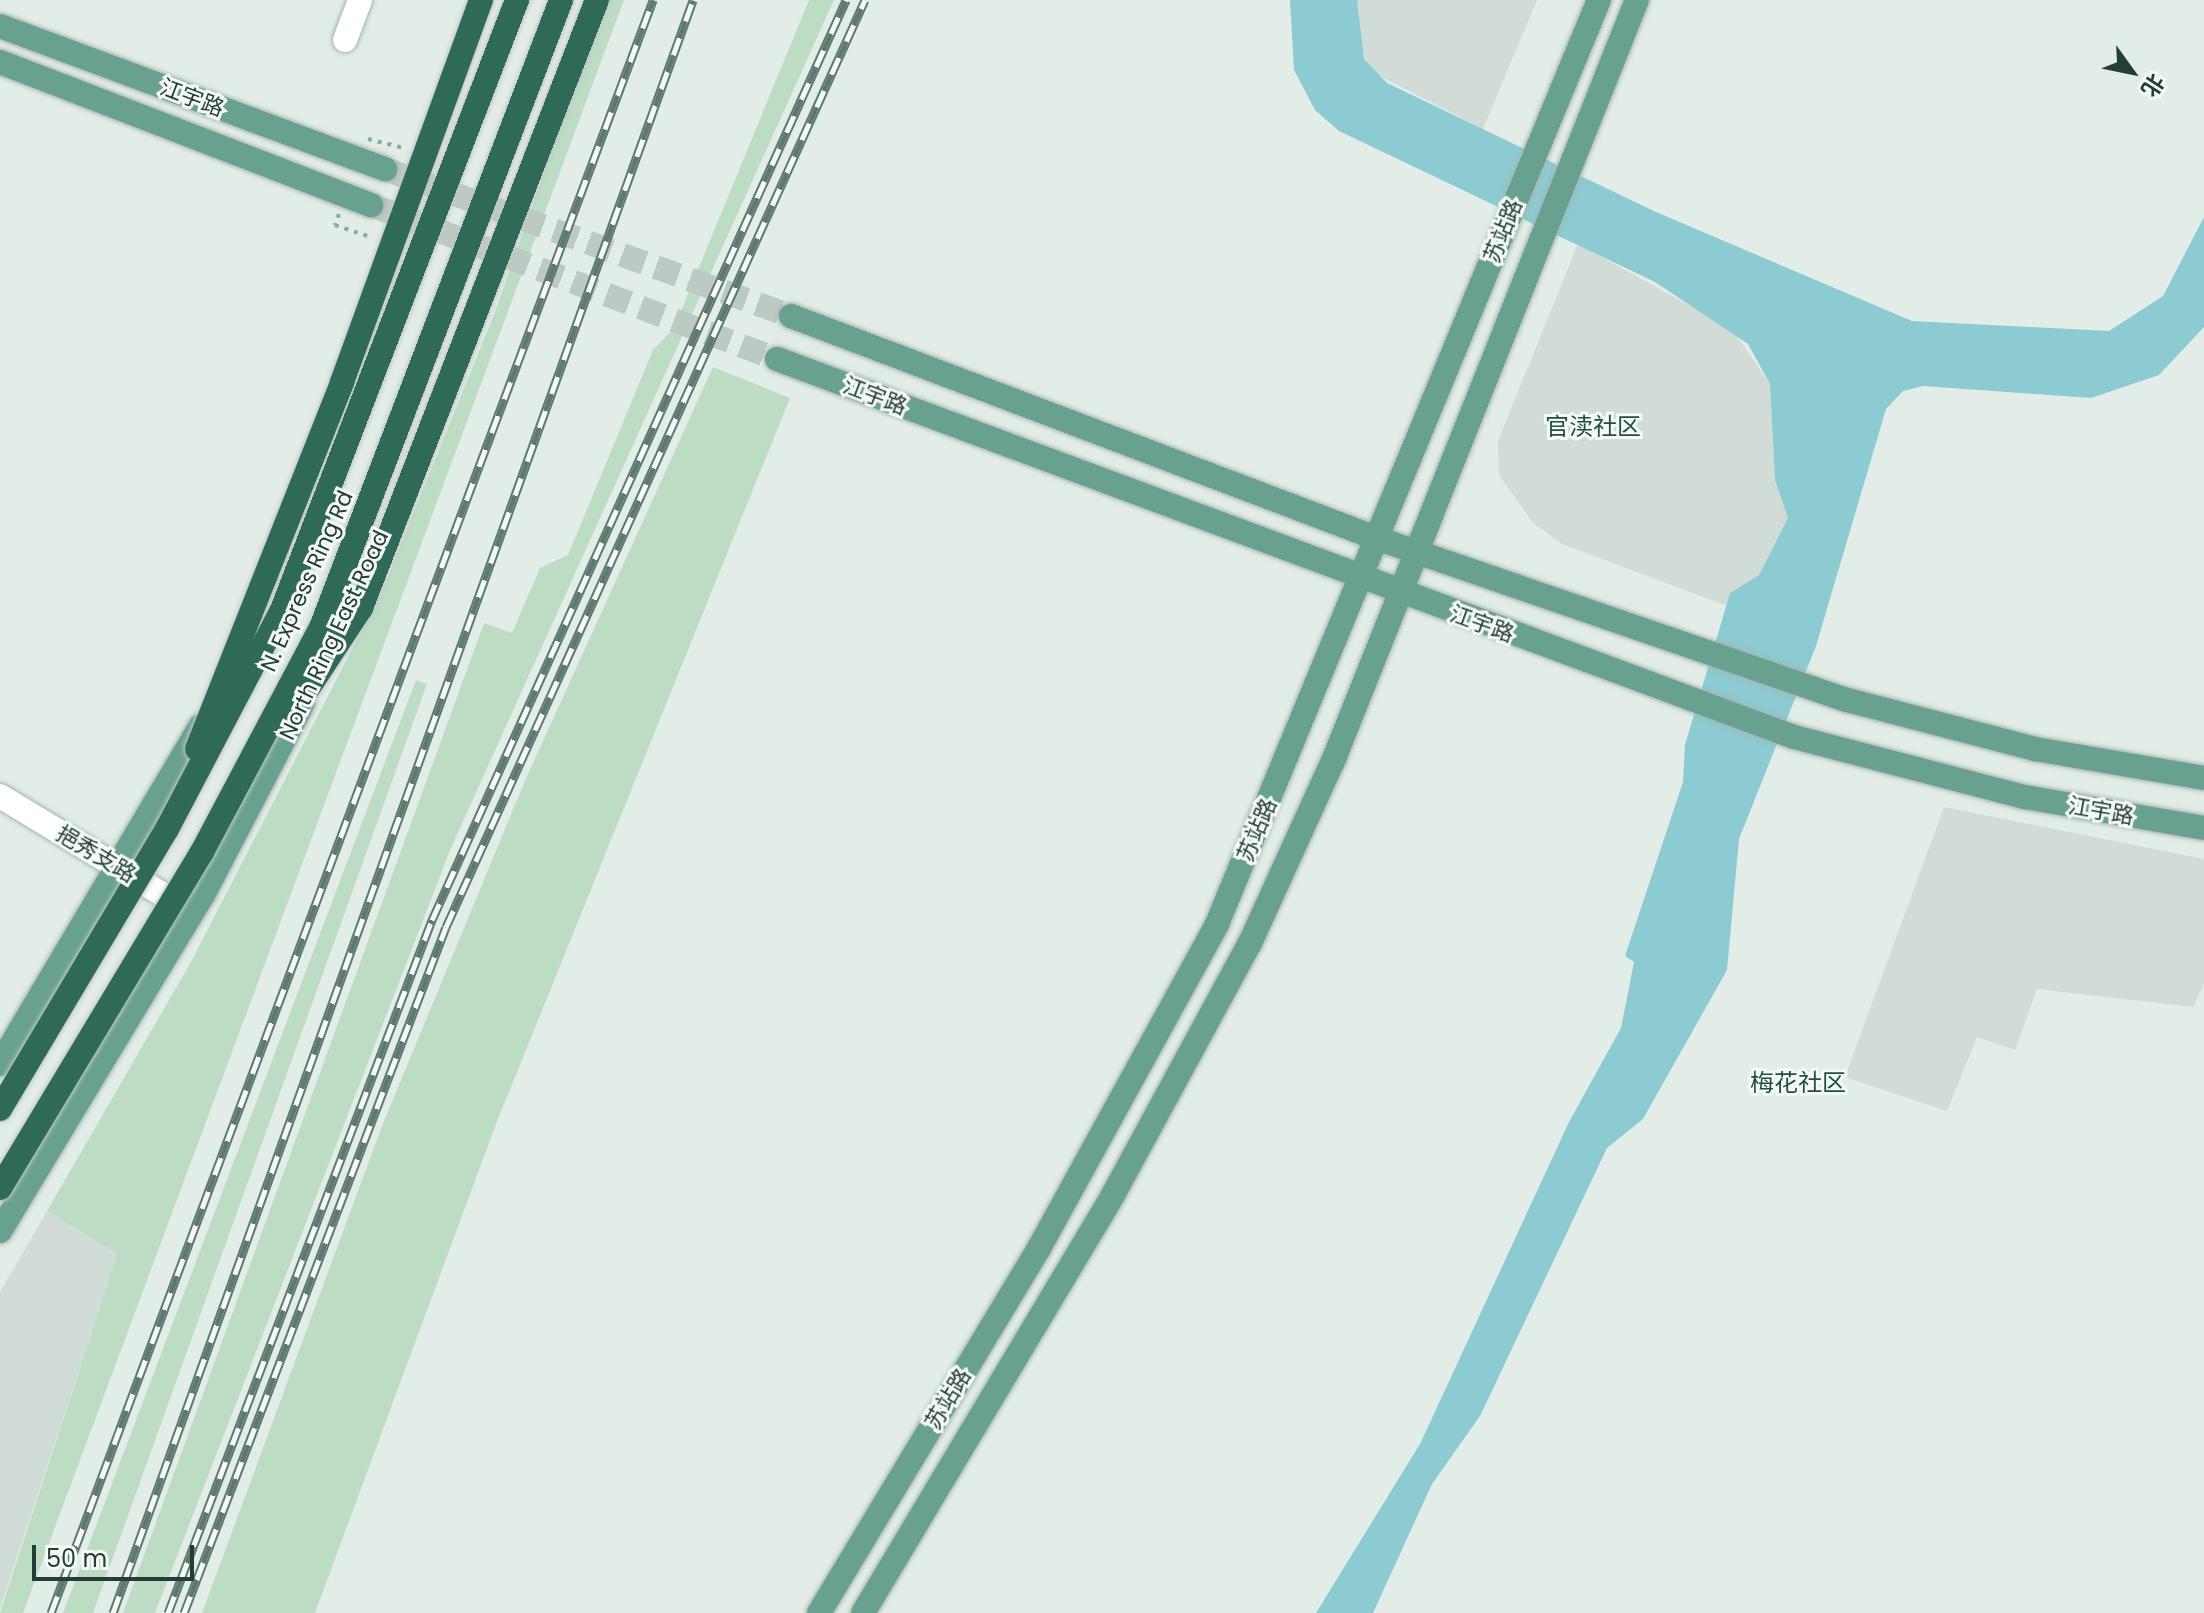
<!DOCTYPE html>
<html>
<head>
<meta charset="utf-8">
<style>
  body { margin:0 }
  #map { position:relative; width:2204px; height:1613px; overflow:hidden; background:#e3ede8; font-family:Poppins,"Noto Sans SC",sans-serif }
  div>[style] { position:absolute }
  .built>* { inset:0; background:#d1dcd7 }
  .green>* { inset:0; background:#bcddc3 }
  .water>* { inset:0; background:#8ccbd1 }
  .major-tunnel>* { height:24px; margin-top:-12px; transform-origin:0; background:repeating-linear-gradient(90deg,#bdcac4 0 24px,transparent 0 36px) }
  .path>* { height:4px; margin-top:-2px; transform-origin:0; background:repeating-linear-gradient(90deg,#84b09f 0 4px,transparent 0 10px) }
  .roads { filter:drop-shadow(0 0 2px #a6b5af) drop-shadow(0 0 2px #a6b5af) }
  .minor>* { height:24px; margin:-12px; padding:0 12px; transform-origin:12px; border-radius:12px; background:#fff }
  .major>* { height:24px; margin:-12px; padding:0 12px; transform-origin:12px; border-radius:12px; background:#68a18f }
  .rail>* { height:9px; margin-top:-4.5px; transform-origin:0; background:repeating-linear-gradient(90deg,#f4f9f6 0 18px,#5d7970 0 36px); box-sizing:border-box; border-block:2px solid #5d7970 }
  .bridges { filter:drop-shadow(0 0 2px #c1c9c6) drop-shadow(0 0 2px #c1c9c6) }
  .highway-bridge>* { height:24px; margin:-12px; padding:0 12px; transform-origin:12px; border-radius:12px; background:#2f6a59 }
  span { translate:-50% -50%; white-space:nowrap; text-align:center; line-height:1.15; -webkit-text-stroke:6px #f4f9f6; paint-order:stroke }
  .street-label { font-size:22px; color:#233e35 }
  .neighbourhood-label { font-size:24px; color:#1f5040 }
  .north { position:absolute; left:2092px; top:32px; width:80px; height:80px; -webkit-text-stroke:6px #f4f9f6; paint-order:stroke; rotate:123deg; font-size:22px; font-weight:700; line-height:32px; text-align:center; color:#233e35 }
  .north::after { content:''; display:block; margin:auto; width:28px; height:36px; background:#233e35; clip-path:polygon(50% 0,100% 100%,50% 72%,0 100%) }
  .scale { position:absolute; left:32px; top:1545px; width:162px; height:36px; box-sizing:border-box; border:4px solid #233e35; border-top:0; padding-left:10px; font-size:24px; line-height:28px; white-space:nowrap; color:#233e35; -webkit-text-stroke:6px #f4f9f6; paint-order:stroke }
</style>
</head>
<body>
<div id="map">
  <div class="built">
    <div style="clip-path:polygon(1357px 0,1537px 0,1483px 129px,1370px 71px,1358px 42px)"></div>
    <div style="clip-path:polygon(1578px 244px,1732px 329px,1770px 384px,1775px 480px,1788px 518px,1759px 575px,1730px 593px,1727px 606px,1562px 544px,1533px 523px,1499px 475px,1498px 441px)"></div>
    <div style="clip-path:polygon(1944px 807px,2204px 859px,2204px 984px,2193px 1007px,2037px 989px,2015px 1050px,1977px 1037px,1947px 1111px,1845px 1077px)"></div>
    <div style="clip-path:polygon(47px 1211px,117px 1254px,0 1609px,0 1292px)"></div>
  </div>
  <div class="green">
    <div style="clip-path:polygon(604px 0,624px 0,23px 1613px,0 1613px,117px 1254px,47px 1211px,191px 962px,382px 591px,495px 312px)"></div>
    <div style="clip-path:polygon(809px 0,834px 0,451px 848px,155px 1613px,123px 1613px,484px 623px,512px 633px,540px 568px,568px 555px,653px 350px,674px 328px)"></div>
    <div style="clip-path:polygon(713px 367px,790px 398px,496px 1124px,315px 1613px,202px 1613px,382px 1126px,524px 783px)"></div>
    <div style="clip-path:polygon(416px 680px,427px 684px,93px 1613px,63px 1613px)"></div>
  </div>
  <div class="water">
    <div style="clip-path:polygon(1290px 0,1357px 0,1364px 59px,1387px 83px,1656px 212px,1912px 321px,2109px 331px,2163px 296px,2204px 217px,2204px 327px,2159px 375px,2091px 398px,1923px 386px,1903px 391px,1886px 409px,1816px 646px,1739px 839px,1727px 970px,1643px 1119px,1607px 1148px,1480px 1416px,1432px 1484px,1373px 1613px,1316px 1613px,1420px 1444px,1569px 1122px,1621px 1028px,1634px 962px,1625px 956px,1683px 782px,1685px 745px,1730px 593px,1759px 575px,1788px 518px,1775px 480px,1770px 384px,1748px 344px,1655px 282px,1339px 131px,1315px 110px,1294px 70px)"></div>
  </div>
  <div class="major-tunnel">
    <div style="left:385px;top:169px;width:432px;rotate:19.9deg"></div>
    <div style="left:371px;top:205px;width:434px;rotate:20.8deg"></div>
  </div>
  <div class="path">
    <div style="left:368px;top:139px;width:38px;rotate:14deg"></div>
    <div style="left:339px;top:214px;width:12px;rotate:110deg"></div>
    <div style="left:335px;top:225px;width:39px;rotate:19deg"></div>
  </div>
  <div class="roads">
    <div class="minor">
      <div style="left:345px;top:40px;width:43px;rotate:-69.4deg"></div>
      <div style="left:0;top:796px;width:222px;rotate:31.2deg"></div>
    </div>
    <div class="major">
      <div style="left:0;top:26px;width:411px;rotate:20.4deg"></div>
      <div style="left:0;top:62px;width:398px;rotate:21.1deg"></div>
      <div style="left:791px;top:316px;width:626px;rotate:20.78deg"></div>
      <div style="left:1376px;top:538px;width:498px;rotate:19deg"></div>
      <div style="left:1847px;top:700px;width:194px;rotate:14.6deg"></div>
      <div style="left:2035px;top:749px;width:171px;rotate:9.7deg"></div>
      <div style="left:777px;top:359px;width:1085px;rotate:20.39deg"></div>
      <div style="left:1794px;top:737px;width:239px;rotate:14.6deg"></div>
      <div style="left:2025px;top:797px;width:182px;rotate:9.8deg"></div>
      <div style="left:0;top:1064px;width:393px;rotate:-59.3deg"></div>
      <div style="left:0;top:1231px;width:393px;rotate:-58.9deg"></div>
      <div style="left:203px;top:895px;width:216px;rotate:-62.5deg"></div>
      <div style="left:819px;top:1613px;width:424px;rotate:-58.9deg"></div>
      <div style="left:1038px;top:1250px;width:372px;rotate:-61.2deg"></div>
      <div style="left:1217px;top:924px;width:1000px;rotate:-67.54deg"></div>
      <div style="left:863px;top:1613px;width:487px;rotate:-59.1deg"></div>
      <div style="left:1113px;top:1195px;width:287px;rotate:-61.5deg"></div>
      <div style="left:1250px;top:943px;width:202px;rotate:-65.5deg"></div>
      <div style="left:1334px;top:759px;width:817px;rotate:-68.24deg"></div>
    </div>
  </div>
  <div class="rail">
    <div style="left:51px;top:1613px;width:1722px;rotate:-69.53deg"></div>
    <div style="left:113px;top:1613px;width:1714px;rotate:-70.22deg"></div>
    <div style="left:168px;top:1613px;width:742px;rotate:-69.15deg"></div>
    <div style="left:432px;top:920px;width:1009px;rotate:-65.77deg"></div>
    <div style="left:184px;top:1613px;width:734px;rotate:-69.1deg"></div>
    <div style="left:446px;top:927px;width:1017px;rotate:-65.68deg"></div>
  </div>
  <div class="bridges">
    <div class="highway-bridge">
      <div style="left:288px;top:719px;width:133px;rotate:-56.7deg"></div>
      <div style="left:361px;top:608px;width:652px;rotate:-68.79deg"></div>
      <div style="left:197px;top:749px;width:395px;rotate:-68.4deg"></div>
      <div style="left:342px;top:382px;width:407px;rotate:-70deg"></div>
      <div style="left:0;top:1109px;width:326px;rotate:-59.2deg"></div>
      <div style="left:167px;top:829px;width:247px;rotate:-62.3deg"></div>
      <div style="left:282px;top:610px;width:654px;rotate:-68.93deg"></div>
      <div style="left:0;top:1188px;width:392px;rotate:-59deg"></div>
      <div style="left:202px;top:852px;width:257px;rotate:-62.1deg"></div>
      <div style="left:322px;top:625px;width:669px;rotate:-69.07deg"></div>
    </div>
  </div>
  <div class="street-label">
    <span style="left:192px;top:98px;rotate:21deg">江宇路</span>
    <span style="left:1503px;top:231px;rotate:-68deg">苏站路</span>
    <span style="left:875px;top:396px;rotate:21deg">江宇路</span>
    <span style="left:307px;top:581px;rotate:-66deg">N. Express Ring Rd</span>
    <span style="left:1482px;top:624px;rotate:20deg">江宇路</span>
    <span style="left:334px;top:635px;rotate:-65deg">North Ring East Road</span>
    <span style="left:2101px;top:811px;rotate:10deg">江宇路</span>
    <span style="left:1257px;top:830px;rotate:-67deg">苏站路</span>
    <span style="left:96px;top:854px;rotate:31deg">挹秀支路</span>
    <span style="left:948px;top:1399px;rotate:-59deg">苏站路</span>
  </div>
  <div class="neighbourhood-label">
    <span style="left:1593px;top:427px">官渎社区</span>
    <span style="left:1798px;top:1083px">梅花社区</span>
  </div>
  <div class="north">北</div>
  <div class="scale">50 m</div>
</div>
</body>
</html>
